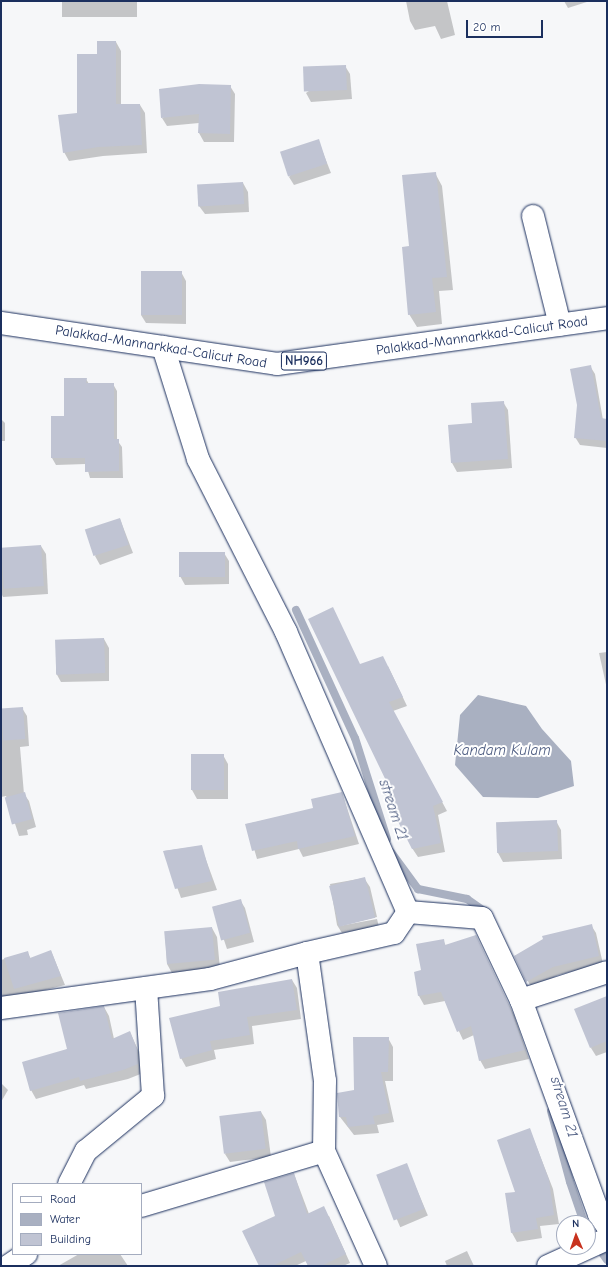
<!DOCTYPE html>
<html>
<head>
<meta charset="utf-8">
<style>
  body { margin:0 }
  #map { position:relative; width:608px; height:1267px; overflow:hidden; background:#f6f7f9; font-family:"Comic Neue",sans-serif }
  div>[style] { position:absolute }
  .water>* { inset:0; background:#a9b0c1 }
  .shadow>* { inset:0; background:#0003; transform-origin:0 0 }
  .stream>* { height:8px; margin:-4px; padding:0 4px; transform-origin:4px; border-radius:4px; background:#a9b0c1 }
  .building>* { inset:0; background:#c0c4d3; transform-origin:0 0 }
  .roads { filter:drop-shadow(0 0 1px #1b2f5e) drop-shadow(0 0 1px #1b2f5e) }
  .minor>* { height:22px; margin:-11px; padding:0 11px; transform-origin:11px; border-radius:11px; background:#fff }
  .trunk>* { height:22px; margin:-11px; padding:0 11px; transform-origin:11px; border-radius:11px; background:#fff }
  span { translate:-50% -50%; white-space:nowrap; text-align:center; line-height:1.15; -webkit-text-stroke:4px #fff; paint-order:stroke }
  .shield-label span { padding:1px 3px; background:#fff; border:1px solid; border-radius:3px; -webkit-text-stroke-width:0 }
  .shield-label { font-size:13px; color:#1b2f5e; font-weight:700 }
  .street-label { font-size:14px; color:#1b2f5e }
  .water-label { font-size:15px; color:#4d5c81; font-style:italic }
  .frame { position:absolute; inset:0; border:2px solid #1b2f5e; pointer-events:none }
  .legend { position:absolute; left:12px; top:1183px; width:130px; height:72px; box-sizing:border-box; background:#fff; border:1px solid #a4acbf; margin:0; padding:5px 7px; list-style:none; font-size:12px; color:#1b2f5e }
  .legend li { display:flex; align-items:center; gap:8px; height:20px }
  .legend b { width:20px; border:1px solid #a4acbf }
  .north { position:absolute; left:556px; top:1215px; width:40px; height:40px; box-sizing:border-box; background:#fff; border:1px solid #a4acbf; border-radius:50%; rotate:358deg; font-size:11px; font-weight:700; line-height:16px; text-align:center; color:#1b2f5e }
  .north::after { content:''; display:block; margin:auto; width:14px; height:18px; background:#c8321e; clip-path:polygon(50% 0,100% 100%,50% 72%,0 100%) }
  .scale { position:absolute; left:466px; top:20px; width:77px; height:18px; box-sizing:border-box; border:2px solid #1b2f5e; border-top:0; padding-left:5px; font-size:12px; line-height:14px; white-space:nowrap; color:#1b2f5e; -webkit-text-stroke:3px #fff; paint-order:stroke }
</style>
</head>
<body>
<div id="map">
  <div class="water">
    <div style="clip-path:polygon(478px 695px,526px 706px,542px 729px,571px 761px,574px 786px,538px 798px,483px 797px,455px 765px,460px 715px)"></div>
  </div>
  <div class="shadow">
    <div style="left:62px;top:1px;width:75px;height:16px"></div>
    <div style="clip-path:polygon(406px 1px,447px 1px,455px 35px,441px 39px,435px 26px,415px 30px,410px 21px)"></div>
    <div style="clip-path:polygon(564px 1px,590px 1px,568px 8px)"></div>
    <div style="clip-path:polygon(116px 42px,121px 51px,121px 105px,140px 105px,145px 113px,147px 153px,103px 156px,69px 161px,64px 152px,98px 55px)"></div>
    <div style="clip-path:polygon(345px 66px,350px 74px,352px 99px,311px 102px,306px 93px)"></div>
    <div style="clip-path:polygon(230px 86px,235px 94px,234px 142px,204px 142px,199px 133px,199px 123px,167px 126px,162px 118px)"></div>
    <div style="clip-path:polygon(318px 140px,331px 173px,294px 185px,289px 177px)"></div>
    <div style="clip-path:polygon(435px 173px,442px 186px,453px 290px,439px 291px,442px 324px,417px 327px,409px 314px,410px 247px)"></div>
    <div style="clip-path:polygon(243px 183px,248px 192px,249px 212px,205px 214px,199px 206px)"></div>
    <div style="clip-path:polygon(181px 272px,186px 281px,186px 324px,146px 323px,141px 315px)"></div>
    <div style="clip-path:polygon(590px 366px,595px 374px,603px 420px,607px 420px,607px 448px,580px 445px,575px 437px)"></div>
    <div style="clip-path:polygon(86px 379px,89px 384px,113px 384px,117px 391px,117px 440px,122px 447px,123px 478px,90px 478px,86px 464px,56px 465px,52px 458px,65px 417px)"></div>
    <div style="clip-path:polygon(503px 402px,508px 410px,512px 468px,457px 472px,452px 463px,473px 424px)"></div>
    <div style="clip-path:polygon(1px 419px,5px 423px,5px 441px,1px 441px)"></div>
    <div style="clip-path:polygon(120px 519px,133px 553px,100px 565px,95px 556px)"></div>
    <div style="clip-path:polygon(41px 546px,46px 554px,48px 594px,3px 597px,1px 593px,1px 549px)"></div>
    <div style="clip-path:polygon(224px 553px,229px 561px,229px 584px,185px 585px,180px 576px)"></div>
    <div style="clip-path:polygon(104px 639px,109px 648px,109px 681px,61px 682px,56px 673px,56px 640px)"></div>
    <div style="clip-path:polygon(607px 652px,607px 689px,599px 653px)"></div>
    <div style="clip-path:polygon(361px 665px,388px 666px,407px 706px,393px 711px,447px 811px,438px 815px,445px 852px,418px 857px,412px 848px,392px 792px)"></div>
    <div style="clip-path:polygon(22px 708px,27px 716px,29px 746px,20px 747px,24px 794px,29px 801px,36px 827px,27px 830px,28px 835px,19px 836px,6px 796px,1px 797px,1px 710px)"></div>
    <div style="clip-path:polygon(223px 755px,228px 764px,228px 799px,197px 799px,192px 790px)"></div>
    <div style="clip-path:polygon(342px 793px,359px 844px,303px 857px,299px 849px,257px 859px,247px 824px,314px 809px)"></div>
    <div style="clip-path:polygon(556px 821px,561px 830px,562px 859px,503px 862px,498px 853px)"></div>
    <div style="clip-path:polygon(201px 846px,217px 890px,181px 898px,164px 851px)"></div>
    <div style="clip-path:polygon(364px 878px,370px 887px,377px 917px,339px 926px,377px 919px,379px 927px,342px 933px,337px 925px,330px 884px)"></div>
    <div style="clip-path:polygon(240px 900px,245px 908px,254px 942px,227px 949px,213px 907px)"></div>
    <div style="clip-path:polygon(591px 925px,596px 933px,603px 964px,558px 975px,532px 989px,515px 956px,544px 940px)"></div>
    <div style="clip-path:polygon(212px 928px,217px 937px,220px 969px,172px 973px,167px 964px,165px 932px)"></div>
    <div style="clip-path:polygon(476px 936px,514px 1015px,529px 1059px,485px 1069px,480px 1060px,474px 1035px,463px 1040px,445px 1001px,424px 1005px,419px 996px,415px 972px,422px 971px,443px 940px,446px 946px)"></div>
    <div style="clip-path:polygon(51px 951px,65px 985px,1px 1001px,1px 960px,27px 952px,31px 959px)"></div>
    <div style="clip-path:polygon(292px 980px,297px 988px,301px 1019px,252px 1026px,254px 1044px,214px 1050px,216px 1059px,186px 1067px,181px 1058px,221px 1007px)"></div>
    <div style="clip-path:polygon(607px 997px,607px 1052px,596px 1056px,591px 1048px)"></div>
    <div style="clip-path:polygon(104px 1007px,109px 1016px,114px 1039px,130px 1032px,142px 1059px,143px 1073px,128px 1079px,86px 1089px,84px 1085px,36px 1099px,31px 1090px)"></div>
    <div style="clip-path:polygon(388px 1038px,393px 1047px,393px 1081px,385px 1081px,394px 1122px,377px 1125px,379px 1133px,354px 1135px,340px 1117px,338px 1094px,355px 1091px)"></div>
    <div style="clip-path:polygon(1px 1083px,8px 1090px,1px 1102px)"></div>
    <div style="clip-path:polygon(261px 1112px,266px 1120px,271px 1157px,230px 1162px,225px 1154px)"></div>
    <div style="clip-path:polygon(530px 1130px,553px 1189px,559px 1224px,540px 1226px,542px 1238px,517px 1242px,512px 1233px,506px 1194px,516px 1193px)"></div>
    <div style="left:406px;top:1164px;width:56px;height:30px;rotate:67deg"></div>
    <div style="clip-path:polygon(294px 1174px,309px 1214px,329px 1216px,350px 1263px,343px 1266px,309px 1266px,306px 1261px,295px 1266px,260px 1266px)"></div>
    <div style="clip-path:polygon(467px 1251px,474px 1266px,447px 1266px,445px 1261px)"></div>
    <div style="clip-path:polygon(79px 1254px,120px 1254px,128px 1266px,58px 1266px)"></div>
  </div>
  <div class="stream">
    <div style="left:296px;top:610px;width:141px;rotate:65.3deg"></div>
    <div style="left:355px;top:738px;width:106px;rotate:72.4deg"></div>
    <div style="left:391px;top:852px;width:46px;rotate:53.9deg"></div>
    <div style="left:418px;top:889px;width:50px;rotate:11.5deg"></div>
    <div style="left:467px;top:899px;width:24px;rotate:35deg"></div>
    <div style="left:551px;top:1111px;width:73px;rotate:75deg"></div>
    <div style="left:570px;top:1182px;width:43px;rotate:71.1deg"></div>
    <div style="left:600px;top:1250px;width:12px;rotate:55deg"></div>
  </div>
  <div class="building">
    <div style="clip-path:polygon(97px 41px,116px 41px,116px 104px,140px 104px,142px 145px,98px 147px,63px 153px,58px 115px,77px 113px,77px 54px,97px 54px)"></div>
    <div style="left:346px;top:65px;width:25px;height:43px;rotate:88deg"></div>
    <div style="clip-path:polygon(199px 84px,231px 85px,230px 134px,198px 133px,199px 114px,161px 118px,159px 89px)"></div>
    <div style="left:319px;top:139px;width:26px;height:41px;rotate:72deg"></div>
    <div style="clip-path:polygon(436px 172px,447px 277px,432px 278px,436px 312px,408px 315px,402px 247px,409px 246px,402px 175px)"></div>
    <div style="left:243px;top:182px;width:22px;height:46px;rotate:87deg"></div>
    <div style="left:141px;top:271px;width:41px;height:44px"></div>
    <div style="clip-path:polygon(591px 365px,601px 418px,607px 419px,607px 441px,574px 438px,577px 405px,570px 369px)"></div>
    <div style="clip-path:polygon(64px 378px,87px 378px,86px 383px,114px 383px,114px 439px,119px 439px,119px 471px,85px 472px,85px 458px,51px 458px,51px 416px,64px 416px)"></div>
    <div style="clip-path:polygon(504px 401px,508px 459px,451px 463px,448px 425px,472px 423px,471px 403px)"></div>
    <div style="left:120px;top:518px;width:28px;height:37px;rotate:72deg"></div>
    <div style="left:41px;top:545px;width:41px;height:40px;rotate:86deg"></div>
    <div style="left:179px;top:552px;width:46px;height:25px"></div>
    <div style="clip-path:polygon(333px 607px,360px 664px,383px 656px,403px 697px,389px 702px,443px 802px,433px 806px,441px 843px,412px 849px,384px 794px,391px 791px,308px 619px)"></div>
    <div style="left:104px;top:638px;width:35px;height:49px;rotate:88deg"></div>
    <div style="left:23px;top:707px;width:32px;height:22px;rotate:86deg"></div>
    <div style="left:191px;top:754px;width:33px;height:36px"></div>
    <div style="left:25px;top:792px;width:28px;height:21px;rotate:75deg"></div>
    <div style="clip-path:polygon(342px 792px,355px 836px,298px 849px,297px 841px,252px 851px,245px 824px,313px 808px,311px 799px)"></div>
    <div style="left:557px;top:820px;width:31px;height:61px;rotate:88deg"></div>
    <div style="clip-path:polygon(202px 845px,212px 881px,175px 889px,163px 851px)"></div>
    <div style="left:365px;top:877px;width:42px;height:37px;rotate:76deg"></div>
    <div style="left:241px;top:899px;width:35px;height:30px;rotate:75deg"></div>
    <div style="clip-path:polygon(592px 924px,599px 956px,553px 967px,526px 982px,514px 956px,543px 939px,542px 936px)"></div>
    <div style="left:212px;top:927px;width:33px;height:48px;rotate:85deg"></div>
    <div style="clip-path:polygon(476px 935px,509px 1005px,525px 1050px,479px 1061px,471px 1026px,457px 1032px,441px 992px,418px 996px,414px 972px,421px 970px,416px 944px,444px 939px,445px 945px)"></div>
    <div style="clip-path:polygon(51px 950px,61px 976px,14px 989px,4px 958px,28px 951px,30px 958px)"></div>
    <div style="clip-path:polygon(292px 979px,297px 1010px,247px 1017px,250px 1035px,210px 1041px,212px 1050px,180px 1059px,169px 1018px,220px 1006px,218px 992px)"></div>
    <div style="clip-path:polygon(607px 996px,607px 1041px,590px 1048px,574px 1009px)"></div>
    <div style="clip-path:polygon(104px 1006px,112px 1039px,130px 1031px,137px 1049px,138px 1064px,123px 1070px,80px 1081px,79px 1077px,30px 1091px,22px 1062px,67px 1049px,58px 1013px)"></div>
    <div style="clip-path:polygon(353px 1037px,389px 1037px,388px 1072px,381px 1072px,389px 1113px,373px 1116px,375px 1124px,348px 1127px,346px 1117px,339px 1117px,337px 1093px,354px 1090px)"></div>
    <div style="left:261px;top:1111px;width:38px;height:42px;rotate:83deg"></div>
    <div style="clip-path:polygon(530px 1128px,549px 1180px,554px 1215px,536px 1218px,538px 1229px,511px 1233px,505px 1193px,515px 1192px,497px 1140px)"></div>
    <div style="left:407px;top:1163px;width:49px;height:33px;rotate:69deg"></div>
    <div style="clip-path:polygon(294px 1173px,307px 1214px,324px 1206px,346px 1254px,321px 1266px,308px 1266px,301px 1252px,272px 1266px,259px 1266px,242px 1231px,275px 1216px,264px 1182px)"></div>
  </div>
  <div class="roads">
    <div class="minor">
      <div style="left:533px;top:216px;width:112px;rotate:76.1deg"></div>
      <div style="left:163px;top:347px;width:117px;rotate:72.6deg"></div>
      <div style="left:198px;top:459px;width:194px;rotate:63deg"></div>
      <div style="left:286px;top:632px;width:305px;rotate:66.5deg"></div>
      <div style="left:408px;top:912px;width:74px;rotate:4.6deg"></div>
      <div style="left:482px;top:918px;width:91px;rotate:64.6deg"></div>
      <div style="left:521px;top:1000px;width:228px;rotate:70deg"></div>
      <div style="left:599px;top:1214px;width:14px;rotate:56deg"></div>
      <div style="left:521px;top:1000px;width:90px;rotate:-18deg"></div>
      <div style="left:1px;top:1008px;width:211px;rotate:-7.9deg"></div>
      <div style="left:210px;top:979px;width:100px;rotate:-15deg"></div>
      <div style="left:69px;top:1184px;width:37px;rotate:-63deg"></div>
      <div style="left:86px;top:1151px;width:87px;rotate:-39.4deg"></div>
      <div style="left:153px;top:1096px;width:108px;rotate:-93.7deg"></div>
      <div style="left:141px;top:1206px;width:191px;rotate:-16.7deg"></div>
      <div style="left:8px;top:1266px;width:22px;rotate:-34deg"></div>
      <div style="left:376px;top:1266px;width:126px;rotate:-114.3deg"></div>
      <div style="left:324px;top:1151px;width:70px;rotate:-89.2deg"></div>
      <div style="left:325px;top:1081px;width:129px;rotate:-98deg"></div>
      <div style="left:307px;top:953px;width:89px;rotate:-12.9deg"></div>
      <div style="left:394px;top:933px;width:25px;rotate:-56deg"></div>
      <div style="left:548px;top:1266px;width:65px;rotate:-24.6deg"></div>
    </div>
    <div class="trunk">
      <div style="left:1px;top:323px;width:279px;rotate:8.4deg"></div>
      <div style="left:277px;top:364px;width:333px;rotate:-7.9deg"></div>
    </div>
  </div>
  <div class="shield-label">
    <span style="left:304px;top:361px">NH966</span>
  </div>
  <div class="street-label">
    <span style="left:482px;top:336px;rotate:-8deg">Palakkad-Mannarkkad-Calicut Road</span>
    <span style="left:161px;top:347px;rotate:9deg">Palakkad-Mannarkkad-Calicut Road</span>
  </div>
  <div class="water-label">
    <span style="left:502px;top:751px">Kandam Kulam</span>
    <span style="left:393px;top:810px;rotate:72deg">stream 21</span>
    <span style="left:564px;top:1107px;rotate:73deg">stream 21</span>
  </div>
  <div class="frame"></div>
  <ul class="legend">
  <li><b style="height:5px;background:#fff"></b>Road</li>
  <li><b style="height:11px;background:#a9b0c1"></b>Water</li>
  <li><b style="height:11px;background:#c0c4d3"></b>Building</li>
  </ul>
  <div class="north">N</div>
  <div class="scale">20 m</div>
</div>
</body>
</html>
